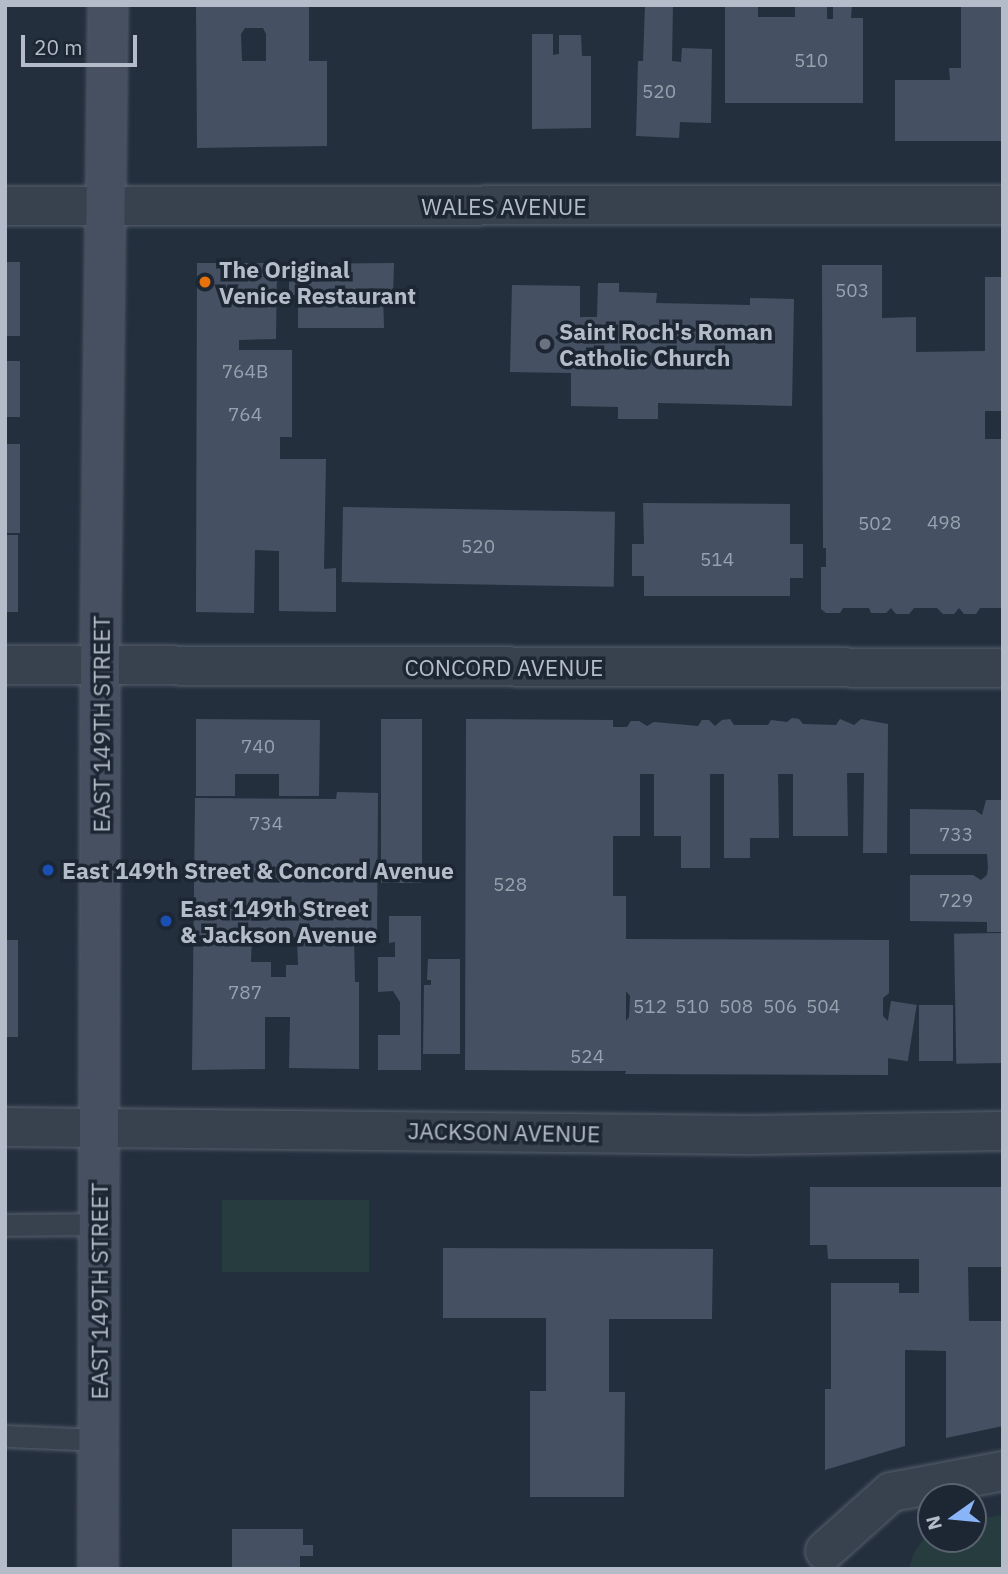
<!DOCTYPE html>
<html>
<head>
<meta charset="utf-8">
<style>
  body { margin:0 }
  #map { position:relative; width:1008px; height:1574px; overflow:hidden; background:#242f3e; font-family:"IBM Plex Sans",sans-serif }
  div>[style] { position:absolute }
  .green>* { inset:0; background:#263c3f; transform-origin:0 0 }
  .building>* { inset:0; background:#455162; transform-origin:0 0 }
  .roads { filter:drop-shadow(0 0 2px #565f6c) drop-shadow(0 0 2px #565f6c) }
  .service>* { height:21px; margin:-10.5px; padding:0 10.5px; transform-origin:10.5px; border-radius:10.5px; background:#38414e }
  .minor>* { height:38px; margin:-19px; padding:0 19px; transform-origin:19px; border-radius:19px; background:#38414e }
  .secondary>* { height:38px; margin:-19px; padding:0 19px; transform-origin:19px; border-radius:19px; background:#465061 }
  .dots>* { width:19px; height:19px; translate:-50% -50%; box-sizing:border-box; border:4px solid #1d2633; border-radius:50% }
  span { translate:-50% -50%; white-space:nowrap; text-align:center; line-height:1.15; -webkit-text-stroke:7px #1d2633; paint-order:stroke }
  .number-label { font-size:19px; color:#98a1af }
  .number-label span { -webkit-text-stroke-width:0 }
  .street-label { font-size:23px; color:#b4bcc9 }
  .poi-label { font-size:23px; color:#b4bcc9; font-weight:700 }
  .left { translate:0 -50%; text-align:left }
  .frame { position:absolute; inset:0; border:7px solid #b4bcc9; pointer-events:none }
  .north { position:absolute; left:917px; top:1483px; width:70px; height:70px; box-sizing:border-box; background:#1d2633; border:2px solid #59626f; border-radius:50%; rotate:255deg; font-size:19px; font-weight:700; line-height:28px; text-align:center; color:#b4bcc9 }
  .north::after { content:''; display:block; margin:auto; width:24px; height:32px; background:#8ab4f8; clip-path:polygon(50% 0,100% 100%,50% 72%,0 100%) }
  .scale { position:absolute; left:21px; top:35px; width:116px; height:32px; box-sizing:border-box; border:4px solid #b4bcc9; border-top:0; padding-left:9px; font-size:21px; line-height:24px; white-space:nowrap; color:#b4bcc9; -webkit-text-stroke:5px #1d2633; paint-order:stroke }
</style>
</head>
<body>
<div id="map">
  <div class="green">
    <div style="left:222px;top:1200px;width:147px;height:72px"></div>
    <div style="clip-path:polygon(1003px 1515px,1003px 1569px,909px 1569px,914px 1552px,928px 1534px,931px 1533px,931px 1539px,973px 1539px,973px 1520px)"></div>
  </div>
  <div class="building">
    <div style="clip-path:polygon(evenodd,196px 5px,309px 5px,309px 61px,327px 61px,327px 146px,197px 148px,196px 5px,245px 28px,263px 28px,266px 34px,266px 61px,242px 61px,241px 34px,245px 28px)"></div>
    <div style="clip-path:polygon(645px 5px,673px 5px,672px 61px,681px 62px,682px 48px,712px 49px,711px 123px,680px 122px,679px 138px,636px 136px,638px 61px,643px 61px)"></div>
    <div style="clip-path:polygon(725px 5px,758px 5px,758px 17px,795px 17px,795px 5px,827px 5px,827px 19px,833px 19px,833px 5px,852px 5px,851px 18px,863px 18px,863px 103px,725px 103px)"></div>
    <div style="clip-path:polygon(961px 5px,1003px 5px,1003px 141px,895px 141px,895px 80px,950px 80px,949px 68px,961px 68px)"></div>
    <div style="clip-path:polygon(532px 34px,553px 34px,553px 55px,559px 54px,559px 35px,581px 35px,582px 56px,591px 56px,591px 128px,532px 129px)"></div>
    <div style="left:5px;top:262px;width:15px;height:74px"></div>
    <div style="clip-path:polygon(197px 263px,277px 263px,276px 339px,239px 340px,239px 350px,292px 350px,292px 437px,280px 437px,280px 459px,326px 459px,324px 569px,336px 568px,336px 612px,279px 611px,279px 551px,255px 550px,254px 613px,196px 612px)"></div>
    <div style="clip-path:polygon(394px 263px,393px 294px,383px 294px,384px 328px,298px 328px,298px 295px,289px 295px,289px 264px)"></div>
    <div style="clip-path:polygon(822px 265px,882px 265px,882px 318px,916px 317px,916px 352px,985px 351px,985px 277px,1003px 277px,1003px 411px,985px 411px,985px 439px,1003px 439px,1003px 608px,980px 608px,976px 614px,964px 614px,959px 608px,954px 614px,943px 614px,937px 608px,914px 608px,909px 614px,896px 614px,891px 608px,886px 613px,871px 613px,869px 608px,843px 608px,840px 613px,826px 613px,821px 609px,821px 567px,826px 567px,826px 548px,823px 548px)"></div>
    <div style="clip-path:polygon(598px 283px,619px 283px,619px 292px,657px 293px,656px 303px,750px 305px,750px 298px,794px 299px,792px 406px,658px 403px,658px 419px,618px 419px,618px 407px,571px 406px,571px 373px,510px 372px,512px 285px,580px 286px,580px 317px,597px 317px)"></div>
    <div style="left:5px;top:361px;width:15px;height:56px"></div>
    <div style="left:5px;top:444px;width:15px;height:89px"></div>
    <div style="clip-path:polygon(643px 503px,790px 504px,790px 544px,803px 544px,803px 578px,790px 578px,790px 596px,644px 596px,644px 576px,632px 576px,632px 544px,644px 544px)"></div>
    <div style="left:343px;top:507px;width:272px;height:75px;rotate:1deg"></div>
    <div style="left:5px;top:535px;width:13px;height:77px"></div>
    <div style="clip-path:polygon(evenodd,792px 718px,799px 719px,803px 724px,836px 725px,840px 719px,854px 725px,861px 719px,888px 724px,887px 853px,863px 853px,864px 773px,847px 773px,848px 836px,793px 836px,793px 774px,778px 774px,779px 838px,750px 838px,750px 858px,724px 858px,724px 774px,710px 774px,710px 868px,681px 868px,681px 836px,654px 836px,654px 774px,640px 774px,640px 836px,613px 836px,613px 896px,626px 896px,626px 939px,889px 940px,889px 993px,883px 998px,883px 1016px,888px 1021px,888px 1075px,625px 1074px,626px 1071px,465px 1070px,466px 719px,613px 720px,613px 727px,627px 727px,631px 721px,639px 721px,647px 726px,654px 722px,698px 726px,702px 720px,709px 720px,715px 726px,722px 720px,730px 719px,734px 725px,768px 725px,771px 720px,787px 722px,792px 718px,626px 991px,630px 996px,629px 1017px,626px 1021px,626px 991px)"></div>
    <div style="clip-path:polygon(196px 719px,320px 720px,319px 796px,279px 796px,279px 774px,235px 774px,235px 796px,196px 796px)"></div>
    <div style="left:381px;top:719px;width:41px;height:164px"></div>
    <div style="clip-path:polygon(evenodd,337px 792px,378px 793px,377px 938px,354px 937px,355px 982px,359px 982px,359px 1069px,289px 1068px,290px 1017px,265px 1017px,265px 1069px,192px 1070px,195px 798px,336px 799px,337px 792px,252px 936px,297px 937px,298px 965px,286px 965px,286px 977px,271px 977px,271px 962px,251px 962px,252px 936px)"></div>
    <div style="clip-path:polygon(986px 800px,1003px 800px,1003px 932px,987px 932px,987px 922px,910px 921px,910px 875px,973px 875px,981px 880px,987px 875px,988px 867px,987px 854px,910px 854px,910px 809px,975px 810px,982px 815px)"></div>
    <div style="clip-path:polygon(389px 916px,421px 916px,421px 1070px,378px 1070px,378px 1035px,400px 1035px,400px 1002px,393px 991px,378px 992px,378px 957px,395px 957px,395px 942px,389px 943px)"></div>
    <div style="left:1001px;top:933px;width:130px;height:47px;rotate:89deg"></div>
    <div style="left:5px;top:940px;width:13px;height:97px"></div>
    <div style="clip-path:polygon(428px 959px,460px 959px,460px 1054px,423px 1054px,424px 985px,431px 985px,431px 980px,427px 980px)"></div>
    <div style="left:891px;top:1001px;width:26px;height:57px;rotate:9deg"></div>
    <div style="left:919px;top:1005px;width:34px;height:56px"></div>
    <div style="clip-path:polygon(810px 1187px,1003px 1187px,1003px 1267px,968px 1267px,969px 1321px,1003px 1321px,1003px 1426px,946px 1438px,946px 1351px,905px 1350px,905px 1446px,825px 1470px,825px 1389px,831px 1389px,831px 1283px,899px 1283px,899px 1293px,919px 1293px,919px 1259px,828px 1259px,827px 1245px,810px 1245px)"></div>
    <div style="clip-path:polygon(443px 1248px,713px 1249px,712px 1319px,609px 1319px,609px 1392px,625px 1392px,624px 1497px,530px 1497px,530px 1391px,546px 1391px,546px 1318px,443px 1318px)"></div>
    <div style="clip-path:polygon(232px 1529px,303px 1529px,303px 1545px,313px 1545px,313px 1556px,300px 1556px,300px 1569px,232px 1569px)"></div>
  </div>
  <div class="roads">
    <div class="service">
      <div style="left:5px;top:1225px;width:94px;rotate:-0.6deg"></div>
      <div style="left:5px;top:1436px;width:94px;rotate:2.4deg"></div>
    </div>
    <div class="minor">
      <div style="left:5px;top:206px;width:998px;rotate:-0.06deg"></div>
      <div style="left:5px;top:665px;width:998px;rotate:0.17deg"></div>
      <div style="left:5px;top:1127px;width:745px;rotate:0.62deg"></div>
      <div style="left:750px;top:1135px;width:253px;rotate:-0.9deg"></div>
      <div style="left:825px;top:1551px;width:89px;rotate:-41.8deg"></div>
      <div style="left:891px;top:1492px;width:114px;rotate:-10.6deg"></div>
    </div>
    <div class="secondary">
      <div style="left:98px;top:1569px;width:903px;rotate:-89.87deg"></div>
      <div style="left:100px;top:666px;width:661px;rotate:-89.31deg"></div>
    </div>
  </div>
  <div class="dots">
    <div style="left:205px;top:282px;background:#e8710a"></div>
    <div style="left:545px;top:344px;background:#6b7280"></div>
    <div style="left:48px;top:870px;background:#1a4fb4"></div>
    <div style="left:166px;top:921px;background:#1a4fb4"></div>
  </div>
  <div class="number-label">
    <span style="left:811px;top:61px">510</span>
    <span style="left:659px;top:92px">520</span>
    <span style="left:852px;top:291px">503</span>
    <span style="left:245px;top:372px">764B</span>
    <span style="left:245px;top:415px">764</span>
    <span style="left:944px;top:523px">498</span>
    <span style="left:875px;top:524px">502</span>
    <span style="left:478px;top:547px">520</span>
    <span style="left:717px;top:560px">514</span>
    <span style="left:258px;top:747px">740</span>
    <span style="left:266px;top:824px">734</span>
    <span style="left:956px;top:835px">733</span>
    <span style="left:510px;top:885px">528</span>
    <span style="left:956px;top:901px">729</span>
    <span style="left:245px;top:993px">787</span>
    <span style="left:650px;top:1007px">512</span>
    <span style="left:692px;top:1007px">510</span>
    <span style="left:736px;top:1007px">508</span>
    <span style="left:780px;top:1007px">506</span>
    <span style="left:823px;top:1007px">504</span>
    <span style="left:587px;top:1057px">524</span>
  </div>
  <div class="street-label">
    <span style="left:504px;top:206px">WALES AVENUE</span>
    <span style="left:504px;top:667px">CONCORD AVENUE</span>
    <span style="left:101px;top:724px;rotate:-90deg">EAST 149TH STREET</span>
    <span style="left:504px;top:1132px;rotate:1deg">JACKSON AVENUE</span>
    <span style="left:99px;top:1291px;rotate:-90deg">EAST 149TH STREET</span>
  </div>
  <div class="poi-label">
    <span class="left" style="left:219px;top:282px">The Original<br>Venice Restaurant</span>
    <span class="left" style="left:559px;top:344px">Saint Roch's Roman<br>Catholic Church</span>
    <span class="left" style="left:62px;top:870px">East 149th Street &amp; Concord Avenue</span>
    <span class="left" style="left:180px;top:921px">East 149th Street<br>&amp; Jackson Avenue</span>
  </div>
  <div class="frame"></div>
  <div class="north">N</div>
  <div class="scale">20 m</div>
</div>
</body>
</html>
